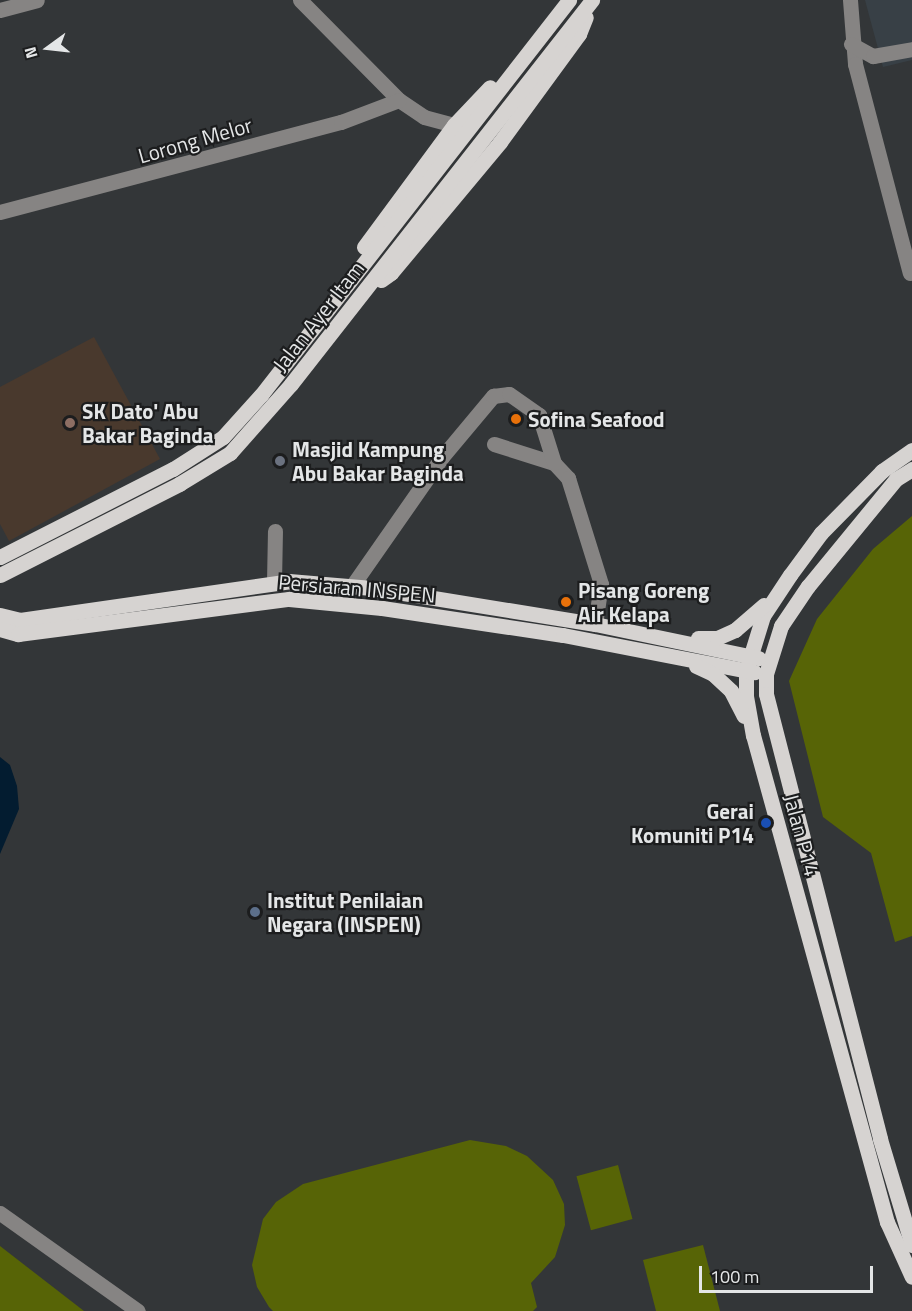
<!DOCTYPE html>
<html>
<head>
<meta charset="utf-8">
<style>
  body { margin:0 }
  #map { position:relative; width:912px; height:1311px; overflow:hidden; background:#333638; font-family:"Titillium Web",sans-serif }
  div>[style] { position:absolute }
  .built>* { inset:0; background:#384046 }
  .education>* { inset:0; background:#49392d }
  .green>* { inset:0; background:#576406; transform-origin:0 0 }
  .water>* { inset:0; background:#031c30 }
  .minor>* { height:15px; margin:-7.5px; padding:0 7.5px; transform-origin:7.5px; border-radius:7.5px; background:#868483 }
  .major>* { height:15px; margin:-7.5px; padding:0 7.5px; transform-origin:7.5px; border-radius:7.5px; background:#d6d3d1 }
  .dots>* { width:16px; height:16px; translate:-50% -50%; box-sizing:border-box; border:3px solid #1c1d1e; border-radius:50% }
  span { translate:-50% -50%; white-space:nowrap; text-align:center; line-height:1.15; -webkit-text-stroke:4.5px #1c1d1e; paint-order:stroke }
  .street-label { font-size:21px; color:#e4e6e7 }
  .poi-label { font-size:21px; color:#e4e6e7; font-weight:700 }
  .left { translate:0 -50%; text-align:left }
  .right { translate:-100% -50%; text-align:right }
  .north { position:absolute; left:18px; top:18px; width:60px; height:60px; -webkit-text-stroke:4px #1c1d1e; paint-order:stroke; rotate:255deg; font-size:16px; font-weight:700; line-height:24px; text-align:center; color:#e4e6e7 }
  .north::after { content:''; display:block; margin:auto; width:21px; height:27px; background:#e4e6e7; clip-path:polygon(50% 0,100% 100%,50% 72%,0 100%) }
  .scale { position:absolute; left:699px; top:1266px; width:174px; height:27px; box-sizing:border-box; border:3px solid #e4e6e7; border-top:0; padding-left:8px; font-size:18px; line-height:21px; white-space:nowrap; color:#e4e6e7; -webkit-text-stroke:4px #1c1d1e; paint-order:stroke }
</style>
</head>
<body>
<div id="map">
  <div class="built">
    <div style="clip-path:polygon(865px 0,912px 0,912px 60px,883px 67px)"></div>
  </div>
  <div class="education">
    <div style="clip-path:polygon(94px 337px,160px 459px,9px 541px,0 524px,0 387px)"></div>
  </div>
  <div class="green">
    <div style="clip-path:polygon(912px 516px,912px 936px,895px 942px,871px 853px,823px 817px,789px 681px,817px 619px,873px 549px)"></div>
    <div style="clip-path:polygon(470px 1140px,506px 1146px,527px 1156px,553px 1180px,564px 1204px,565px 1225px,555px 1257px,531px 1283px,537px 1307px,533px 1311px,273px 1311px,269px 1307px,257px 1287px,252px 1265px,263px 1219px,276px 1202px,303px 1184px)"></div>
    <div style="left:618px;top:1165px;width:56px;height:43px;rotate:75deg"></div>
    <div style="clip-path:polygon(703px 1245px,720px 1311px,656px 1311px,643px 1260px)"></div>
    <div style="clip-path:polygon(0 1246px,84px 1311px,0 1311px)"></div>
  </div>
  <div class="water">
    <div style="clip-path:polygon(0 757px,10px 765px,17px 786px,19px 809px,0 854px)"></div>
  </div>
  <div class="minor">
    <div style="left:300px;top:0;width:141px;rotate:45.3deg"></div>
    <div style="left:399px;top:100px;width:30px;rotate:34deg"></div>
    <div style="left:424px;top:117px;width:31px;rotate:15deg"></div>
    <div style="left:850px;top:0;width:64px;rotate:85.5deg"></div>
    <div style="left:855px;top:64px;width:216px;rotate:75.3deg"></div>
    <div style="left:0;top:10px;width:38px;rotate:-15deg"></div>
    <div style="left:851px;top:44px;width:25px;rotate:29deg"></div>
    <div style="left:873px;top:56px;width:40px;rotate:-10deg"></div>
    <div style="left:0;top:212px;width:353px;rotate:-14.8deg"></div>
    <div style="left:341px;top:122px;width:62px;rotate:-20.8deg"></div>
    <div style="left:494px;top:444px;width:63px;rotate:17.6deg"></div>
    <div style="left:554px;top:463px;width:21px;rotate:47deg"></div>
    <div style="left:568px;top:478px;width:111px;rotate:72.7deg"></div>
    <div style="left:601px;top:584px;width:40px;rotate:98.5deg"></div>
    <div style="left:274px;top:582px;width:51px;rotate:-88.9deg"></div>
    <div style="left:352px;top:586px;width:157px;rotate:-55.1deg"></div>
    <div style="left:442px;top:457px;width:80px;rotate:-50.1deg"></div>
    <div style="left:493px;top:396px;width:16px;rotate:-7deg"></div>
    <div style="left:509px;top:394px;width:37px;rotate:35deg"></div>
    <div style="left:539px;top:415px;width:50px;rotate:72.6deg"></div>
    <div style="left:0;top:1213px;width:169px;rotate:35.4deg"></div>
  </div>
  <div class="major">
    <div style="left:364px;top:247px;width:152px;rotate:-53.6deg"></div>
    <div style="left:454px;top:125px;width:52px;rotate:-46.5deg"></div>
    <div style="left:381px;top:280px;width:12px;rotate:-35deg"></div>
    <div style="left:391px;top:273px;width:170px;rotate:-50.2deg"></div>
    <div style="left:500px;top:142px;width:134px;rotate:-53.8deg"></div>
    <div style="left:579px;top:34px;width:18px;rotate:-68deg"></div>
    <div style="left:912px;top:450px;width:37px;rotate:145deg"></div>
    <div style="left:882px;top:471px;width:87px;rotate:134.5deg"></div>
    <div style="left:821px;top:533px;width:52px;rotate:126.4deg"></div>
    <div style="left:790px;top:575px;width:49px;rotate:123.4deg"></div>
    <div style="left:763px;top:616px;width:58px;rotate:107.2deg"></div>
    <div style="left:746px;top:671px;width:25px;rotate:90deg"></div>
    <div style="left:746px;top:696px;width:40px;rotate:80deg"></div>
    <div style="left:753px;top:735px;width:505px;rotate:74.62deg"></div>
    <div style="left:887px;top:1222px;width:60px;rotate:65.6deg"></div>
    <div style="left:912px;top:469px;width:19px;rotate:148deg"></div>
    <div style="left:896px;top:479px;width:139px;rotate:129.4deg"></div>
    <div style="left:808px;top:586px;width:48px;rotate:124deg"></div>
    <div style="left:781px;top:626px;width:50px;rotate:107.4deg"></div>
    <div style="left:766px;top:674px;width:20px;rotate:90deg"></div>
    <div style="left:766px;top:694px;width:459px;rotate:75.6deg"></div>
    <div style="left:880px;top:1139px;width:111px;rotate:73.2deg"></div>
    <div style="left:0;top:557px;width:194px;rotate:-27deg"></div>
    <div style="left:173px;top:469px;width:59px;rotate:-32.6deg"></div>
    <div style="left:223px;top:437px;width:57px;rotate:-47.9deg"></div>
    <div style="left:261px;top:395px;width:501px;rotate:-52.05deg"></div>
    <div style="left:0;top:575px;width:201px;rotate:-26.9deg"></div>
    <div style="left:179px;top:484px;width:60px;rotate:-31.3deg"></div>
    <div style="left:230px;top:453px;width:92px;rotate:-48.5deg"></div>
    <div style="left:291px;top:384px;width:488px;rotate:-51.9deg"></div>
    <div style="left:0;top:615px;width:21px;rotate:14deg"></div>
    <div style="left:20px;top:620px;width:272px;rotate:-8.2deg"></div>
    <div style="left:289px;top:581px;width:83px;rotate:4.8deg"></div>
    <div style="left:372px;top:588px;width:226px;rotate:9.2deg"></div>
    <div style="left:595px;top:624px;width:167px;rotate:11.8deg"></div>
    <div style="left:0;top:629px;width:19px;rotate:16deg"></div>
    <div style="left:18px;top:634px;width:273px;rotate:-7.4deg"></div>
    <div style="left:289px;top:599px;width:93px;rotate:5.5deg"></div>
    <div style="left:382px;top:608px;width:183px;rotate:8.5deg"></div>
    <div style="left:563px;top:635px;width:195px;rotate:11deg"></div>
    <div style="left:698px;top:638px;width:19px"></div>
    <div style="left:717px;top:638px;width:20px;rotate:-24deg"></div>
    <div style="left:735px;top:630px;width:38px;rotate:-41deg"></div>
    <div style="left:696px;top:666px;width:19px;rotate:25deg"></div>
    <div style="left:713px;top:674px;width:25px;rotate:43deg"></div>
    <div style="left:731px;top:691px;width:28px;rotate:63deg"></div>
  </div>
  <div class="dots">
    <div style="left:516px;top:419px;background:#e8710a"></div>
    <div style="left:70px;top:423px;background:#8d6e63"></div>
    <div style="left:280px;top:461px;background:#6b7280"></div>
    <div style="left:566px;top:602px;background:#e8710a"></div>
    <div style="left:766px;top:823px;background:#1a4fb4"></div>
    <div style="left:255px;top:912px;background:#5c6f8a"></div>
  </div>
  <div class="street-label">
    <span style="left:195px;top:140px;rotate:-16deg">Lorong Melor</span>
    <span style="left:318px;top:316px;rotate:-52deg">Jalan Ayer Itam</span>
    <span style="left:357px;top:588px;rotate:5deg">Persiaran INSPEN</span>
    <span style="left:802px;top:835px;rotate:75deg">Jalan P14</span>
  </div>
  <div class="poi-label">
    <span class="left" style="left:82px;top:423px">SK Dato' Abu<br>Bakar Baginda</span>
    <span class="left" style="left:528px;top:419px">Sofina Seafood</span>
    <span class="left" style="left:292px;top:461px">Masjid Kampung<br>Abu Bakar Baginda</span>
    <span class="left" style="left:578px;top:602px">Pisang Goreng<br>Air Kelapa</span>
    <span class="right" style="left:754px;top:823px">Gerai<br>Komuniti P14</span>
    <span class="left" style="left:267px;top:912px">Institut Penilaian<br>Negara (INSPEN)</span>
  </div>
  <div class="north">N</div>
  <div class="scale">100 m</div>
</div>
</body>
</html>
